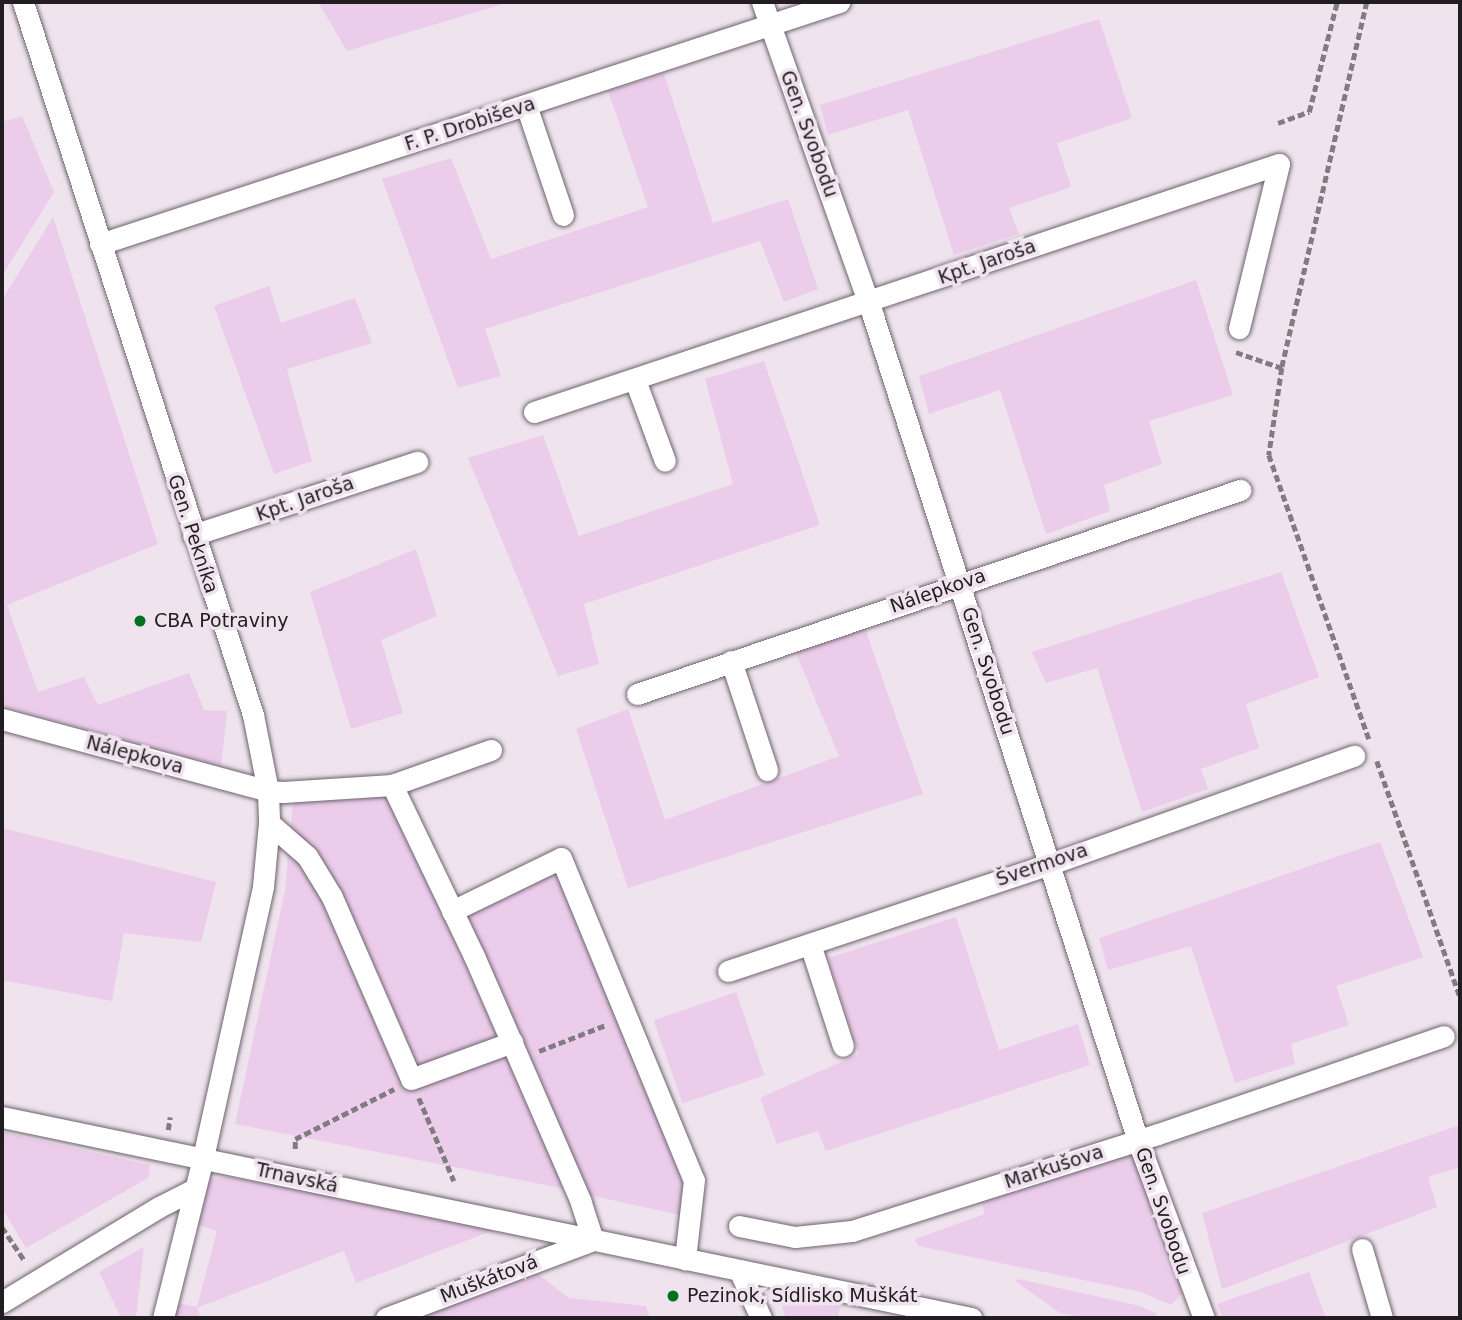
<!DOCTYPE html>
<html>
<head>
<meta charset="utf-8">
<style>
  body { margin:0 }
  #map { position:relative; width:1462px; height:1320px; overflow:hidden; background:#efe3ee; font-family:"DejaVu Sans",sans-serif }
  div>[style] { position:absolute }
  .green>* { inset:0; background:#ebcdeb; transform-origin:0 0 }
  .path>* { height:4.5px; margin-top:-2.25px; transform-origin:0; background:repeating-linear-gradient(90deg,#837b82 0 7px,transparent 0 10.5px) }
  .roads { filter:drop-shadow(0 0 2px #6d636d) drop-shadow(0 0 2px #6d636d) }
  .minor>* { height:21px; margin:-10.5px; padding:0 10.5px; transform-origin:10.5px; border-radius:10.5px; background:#fff }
  .dots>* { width:19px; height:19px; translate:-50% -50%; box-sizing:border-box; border:4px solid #efe3ee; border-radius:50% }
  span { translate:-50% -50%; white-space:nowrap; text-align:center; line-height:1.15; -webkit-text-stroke:7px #efe3ee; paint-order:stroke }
  .street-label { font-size:19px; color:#211d21 }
  .poi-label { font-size:19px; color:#211d21 }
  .left { translate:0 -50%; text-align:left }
  .frame { position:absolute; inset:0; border:4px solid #211d21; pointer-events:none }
</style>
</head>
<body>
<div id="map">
  <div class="green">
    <div style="clip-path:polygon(318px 2px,509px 2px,347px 51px)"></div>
    <div style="clip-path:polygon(1099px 19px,1132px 118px,1057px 143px,1071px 187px,1009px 208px,1019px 234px,954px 255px,908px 110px,828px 135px,820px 105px)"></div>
    <div style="clip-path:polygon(664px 74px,713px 223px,788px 199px,818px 289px,784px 302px,760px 241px,485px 329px,501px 376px,458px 388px,382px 179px,451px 158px,491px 259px,648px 207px,608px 91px)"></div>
    <div style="clip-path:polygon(22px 116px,54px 192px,2px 276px,2px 122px)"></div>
    <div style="clip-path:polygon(53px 217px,158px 544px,7px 605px,38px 692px,84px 677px,98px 705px,189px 673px,204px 710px,227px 711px,221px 766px,2px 706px,2px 300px)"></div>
    <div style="clip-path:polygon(1196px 280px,1233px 395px,1149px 421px,1162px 464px,1104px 485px,1110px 511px,1046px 534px,1000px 390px,929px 414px,919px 376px)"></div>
    <div style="clip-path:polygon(269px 286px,281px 323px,355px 298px,372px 343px,287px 369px,312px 461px,274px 474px,214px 306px)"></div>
    <div style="clip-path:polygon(764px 361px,820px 525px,584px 604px,599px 664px,558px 676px,468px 458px,543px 435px,579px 536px,733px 484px,705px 379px)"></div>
    <div style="clip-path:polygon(416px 549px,437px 616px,381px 640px,403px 713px,351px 729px,310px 592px)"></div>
    <div style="clip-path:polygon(1281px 572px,1319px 677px,1246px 704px,1259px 748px,1201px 769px,1208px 789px,1142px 812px,1097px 668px,1046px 683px,1032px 652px)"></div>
    <div style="clip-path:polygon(864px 626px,923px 794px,628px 888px,576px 729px,628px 709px,665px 820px,839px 756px,795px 651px)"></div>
    <div style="clip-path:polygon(389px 795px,566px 1189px,235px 1124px,285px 890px,293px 802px)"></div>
    <div style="clip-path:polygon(2px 828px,216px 882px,201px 942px,124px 933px,112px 1001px,2px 980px)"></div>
    <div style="clip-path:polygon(1380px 842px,1423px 957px,1336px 986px,1349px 1025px,1291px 1044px,1295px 1064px,1235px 1083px,1191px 946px,1108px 970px,1099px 938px)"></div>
    <div style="clip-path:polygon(559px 869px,686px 1179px,684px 1216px,589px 1195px,465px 916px)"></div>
    <div style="clip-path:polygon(956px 917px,999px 1050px,1078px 1024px,1090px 1065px,826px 1151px,818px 1131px,777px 1144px,760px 1098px,859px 1054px,828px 958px)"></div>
    <div style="left:736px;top:992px;width:88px;height:87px;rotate:71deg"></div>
    <div style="clip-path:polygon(1460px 1125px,1460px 1167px,1428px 1177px,1437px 1207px,1222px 1289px,1202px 1213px)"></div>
    <div style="clip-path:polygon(2px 1132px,150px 1165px,148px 1178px,26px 1248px,2px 1208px)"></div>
    <div style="clip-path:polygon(1133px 1151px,1183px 1293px,1171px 1305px,1141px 1292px,918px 1246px,915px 1239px,985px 1214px,981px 1200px)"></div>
    <div style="clip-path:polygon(227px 1177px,484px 1222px,494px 1230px,356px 1283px,344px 1251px,197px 1308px,201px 1318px,168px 1318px,172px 1302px,197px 1307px,217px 1231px,192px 1223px,202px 1184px,209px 1179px)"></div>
    <div style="clip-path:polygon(144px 1247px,136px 1318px,121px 1318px,99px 1272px)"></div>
    <div style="clip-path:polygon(530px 1268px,569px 1298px,646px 1306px,650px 1318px,401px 1318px)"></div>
    <div style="clip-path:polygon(1309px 1272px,1326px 1318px,1223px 1318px,1217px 1304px)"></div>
    <div style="clip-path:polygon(1019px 1279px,1140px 1306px,1157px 1314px,1153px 1318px,1085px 1318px,1060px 1313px,1015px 1281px)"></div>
    <div style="clip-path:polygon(777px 1293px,840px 1306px,838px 1318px,786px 1318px)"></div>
  </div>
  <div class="path">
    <div style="left:1367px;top:2px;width:376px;rotate:103.1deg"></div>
    <div style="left:1282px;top:368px;width:88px;rotate:98.5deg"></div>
    <div style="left:1269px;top:455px;width:301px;rotate:70.6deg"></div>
    <div style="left:1278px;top:123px;width:33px;rotate:-20deg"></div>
    <div style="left:1309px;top:112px;width:114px;rotate:-75.7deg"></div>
    <div style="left:1236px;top:352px;width:49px;rotate:19.2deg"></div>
    <div style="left:1377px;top:761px;width:250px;rotate:70.6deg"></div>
    <div style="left:539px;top:1051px;width:72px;rotate:-21.2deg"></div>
    <div style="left:419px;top:1098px;width:90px;rotate:67.1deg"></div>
    <div style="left:168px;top:1130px;width:13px;rotate:-81deg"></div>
    <div style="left:295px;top:1149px;width:10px;rotate:-90deg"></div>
    <div style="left:295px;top:1139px;width:111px;rotate:-26.8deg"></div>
    <div style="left:2px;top:1227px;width:40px;rotate:56deg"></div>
  </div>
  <div class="roads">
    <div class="minor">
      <div style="left:23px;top:2px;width:749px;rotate:72.12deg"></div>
      <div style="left:253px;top:715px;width:77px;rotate:78.8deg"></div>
      <div style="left:268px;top:791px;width:32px;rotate:88deg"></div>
      <div style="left:269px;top:823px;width:64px;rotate:95.4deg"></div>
      <div style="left:263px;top:887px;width:278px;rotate:102.5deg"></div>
      <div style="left:203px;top:1158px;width:165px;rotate:104deg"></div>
      <div style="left:762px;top:2px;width:333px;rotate:70.5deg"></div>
      <div style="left:873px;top:316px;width:867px;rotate:72.19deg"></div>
      <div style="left:1138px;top:1141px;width:189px;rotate:69.6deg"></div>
      <div style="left:526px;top:105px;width:116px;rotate:71.4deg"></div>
      <div style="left:100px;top:244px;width:778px;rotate:-18.13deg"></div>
      <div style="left:635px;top:380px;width:86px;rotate:69.7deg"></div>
      <div style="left:534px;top:412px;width:785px;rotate:-18.41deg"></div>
      <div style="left:1279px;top:164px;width:169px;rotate:103.7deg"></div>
      <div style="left:193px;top:535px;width:236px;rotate:-18.1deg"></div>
      <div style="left:731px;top:661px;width:115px;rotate:71.7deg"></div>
      <div style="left:637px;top:694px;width:637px;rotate:-18.69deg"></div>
      <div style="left:2px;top:719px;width:276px;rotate:15.1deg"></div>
      <div style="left:268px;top:791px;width:15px;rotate:4deg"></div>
      <div style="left:283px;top:792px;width:109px;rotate:-3.7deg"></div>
      <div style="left:392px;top:785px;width:105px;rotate:-19.5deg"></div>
      <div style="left:269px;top:823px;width:50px;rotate:41deg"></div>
      <div style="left:307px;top:856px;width:48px;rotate:58.6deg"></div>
      <div style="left:332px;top:897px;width:198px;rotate:66.5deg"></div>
      <div style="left:411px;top:1079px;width:108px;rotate:-20.1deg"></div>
      <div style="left:452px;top:911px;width:121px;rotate:-25.9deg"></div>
      <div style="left:561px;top:858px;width:348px;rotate:67.6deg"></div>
      <div style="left:694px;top:1180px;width:80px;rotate:96.5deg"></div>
      <div style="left:810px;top:944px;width:107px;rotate:72.1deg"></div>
      <div style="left:728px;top:971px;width:339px;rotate:-18.4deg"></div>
      <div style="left:1050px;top:864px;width:323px;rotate:-19.6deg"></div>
      <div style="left:2px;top:1117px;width:990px;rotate:11.72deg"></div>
      <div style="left:739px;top:1226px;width:57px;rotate:11.1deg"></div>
      <div style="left:795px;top:1237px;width:57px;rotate:-6deg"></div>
      <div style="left:852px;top:1231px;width:321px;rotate:-17.6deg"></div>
      <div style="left:1158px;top:1134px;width:302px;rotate:-18.9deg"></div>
      <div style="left:1362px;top:1249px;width:72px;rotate:73.8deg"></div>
      <div style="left:739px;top:1270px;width:53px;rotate:65.4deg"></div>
      <div style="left:2px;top:1302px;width:184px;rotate:-31.2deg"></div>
      <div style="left:159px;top:1207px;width:38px;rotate:-27deg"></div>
      <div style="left:386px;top:1318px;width:221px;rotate:-20.6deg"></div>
      <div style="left:593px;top:1240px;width:40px;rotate:-108deg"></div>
      <div style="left:581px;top:1202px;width:268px;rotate:-113.5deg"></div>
      <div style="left:474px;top:956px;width:190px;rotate:-115.6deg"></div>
    </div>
  </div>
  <div class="dots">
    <div style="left:140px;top:621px;background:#037022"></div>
    <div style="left:673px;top:1296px;background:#037022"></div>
  </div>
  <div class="street-label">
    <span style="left:470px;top:124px;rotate:-18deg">F. P. Drobiševa</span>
    <span style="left:809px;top:134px;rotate:70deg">Gen. Svobodu</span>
    <span style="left:987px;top:262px;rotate:-19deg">Kpt. Jaroša</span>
    <span style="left:305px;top:499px;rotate:-19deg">Kpt. Jaroša</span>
    <span style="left:193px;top:534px;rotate:72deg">Gen. Pekníka</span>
    <span style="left:938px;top:591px;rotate:-19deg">Nálepkova</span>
    <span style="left:988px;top:671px;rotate:72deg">Gen. Svobodu</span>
    <span style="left:135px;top:755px;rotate:15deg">Nálepkova</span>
    <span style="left:1042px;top:865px;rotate:-19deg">Švermova</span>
    <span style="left:1054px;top:1167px;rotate:-18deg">Markušova</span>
    <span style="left:297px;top:1178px;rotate:12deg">Trnavská</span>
    <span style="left:1163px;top:1211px;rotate:71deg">Gen. Svobodu</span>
    <span style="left:489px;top:1279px;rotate:-21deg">Muškátová</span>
  </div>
  <div class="poi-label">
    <span class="left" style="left:154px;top:621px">CBA Potraviny</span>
    <span class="left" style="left:687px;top:1296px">Pezinok, Sídlisko Muškát</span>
  </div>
  <div class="frame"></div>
</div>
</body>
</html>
